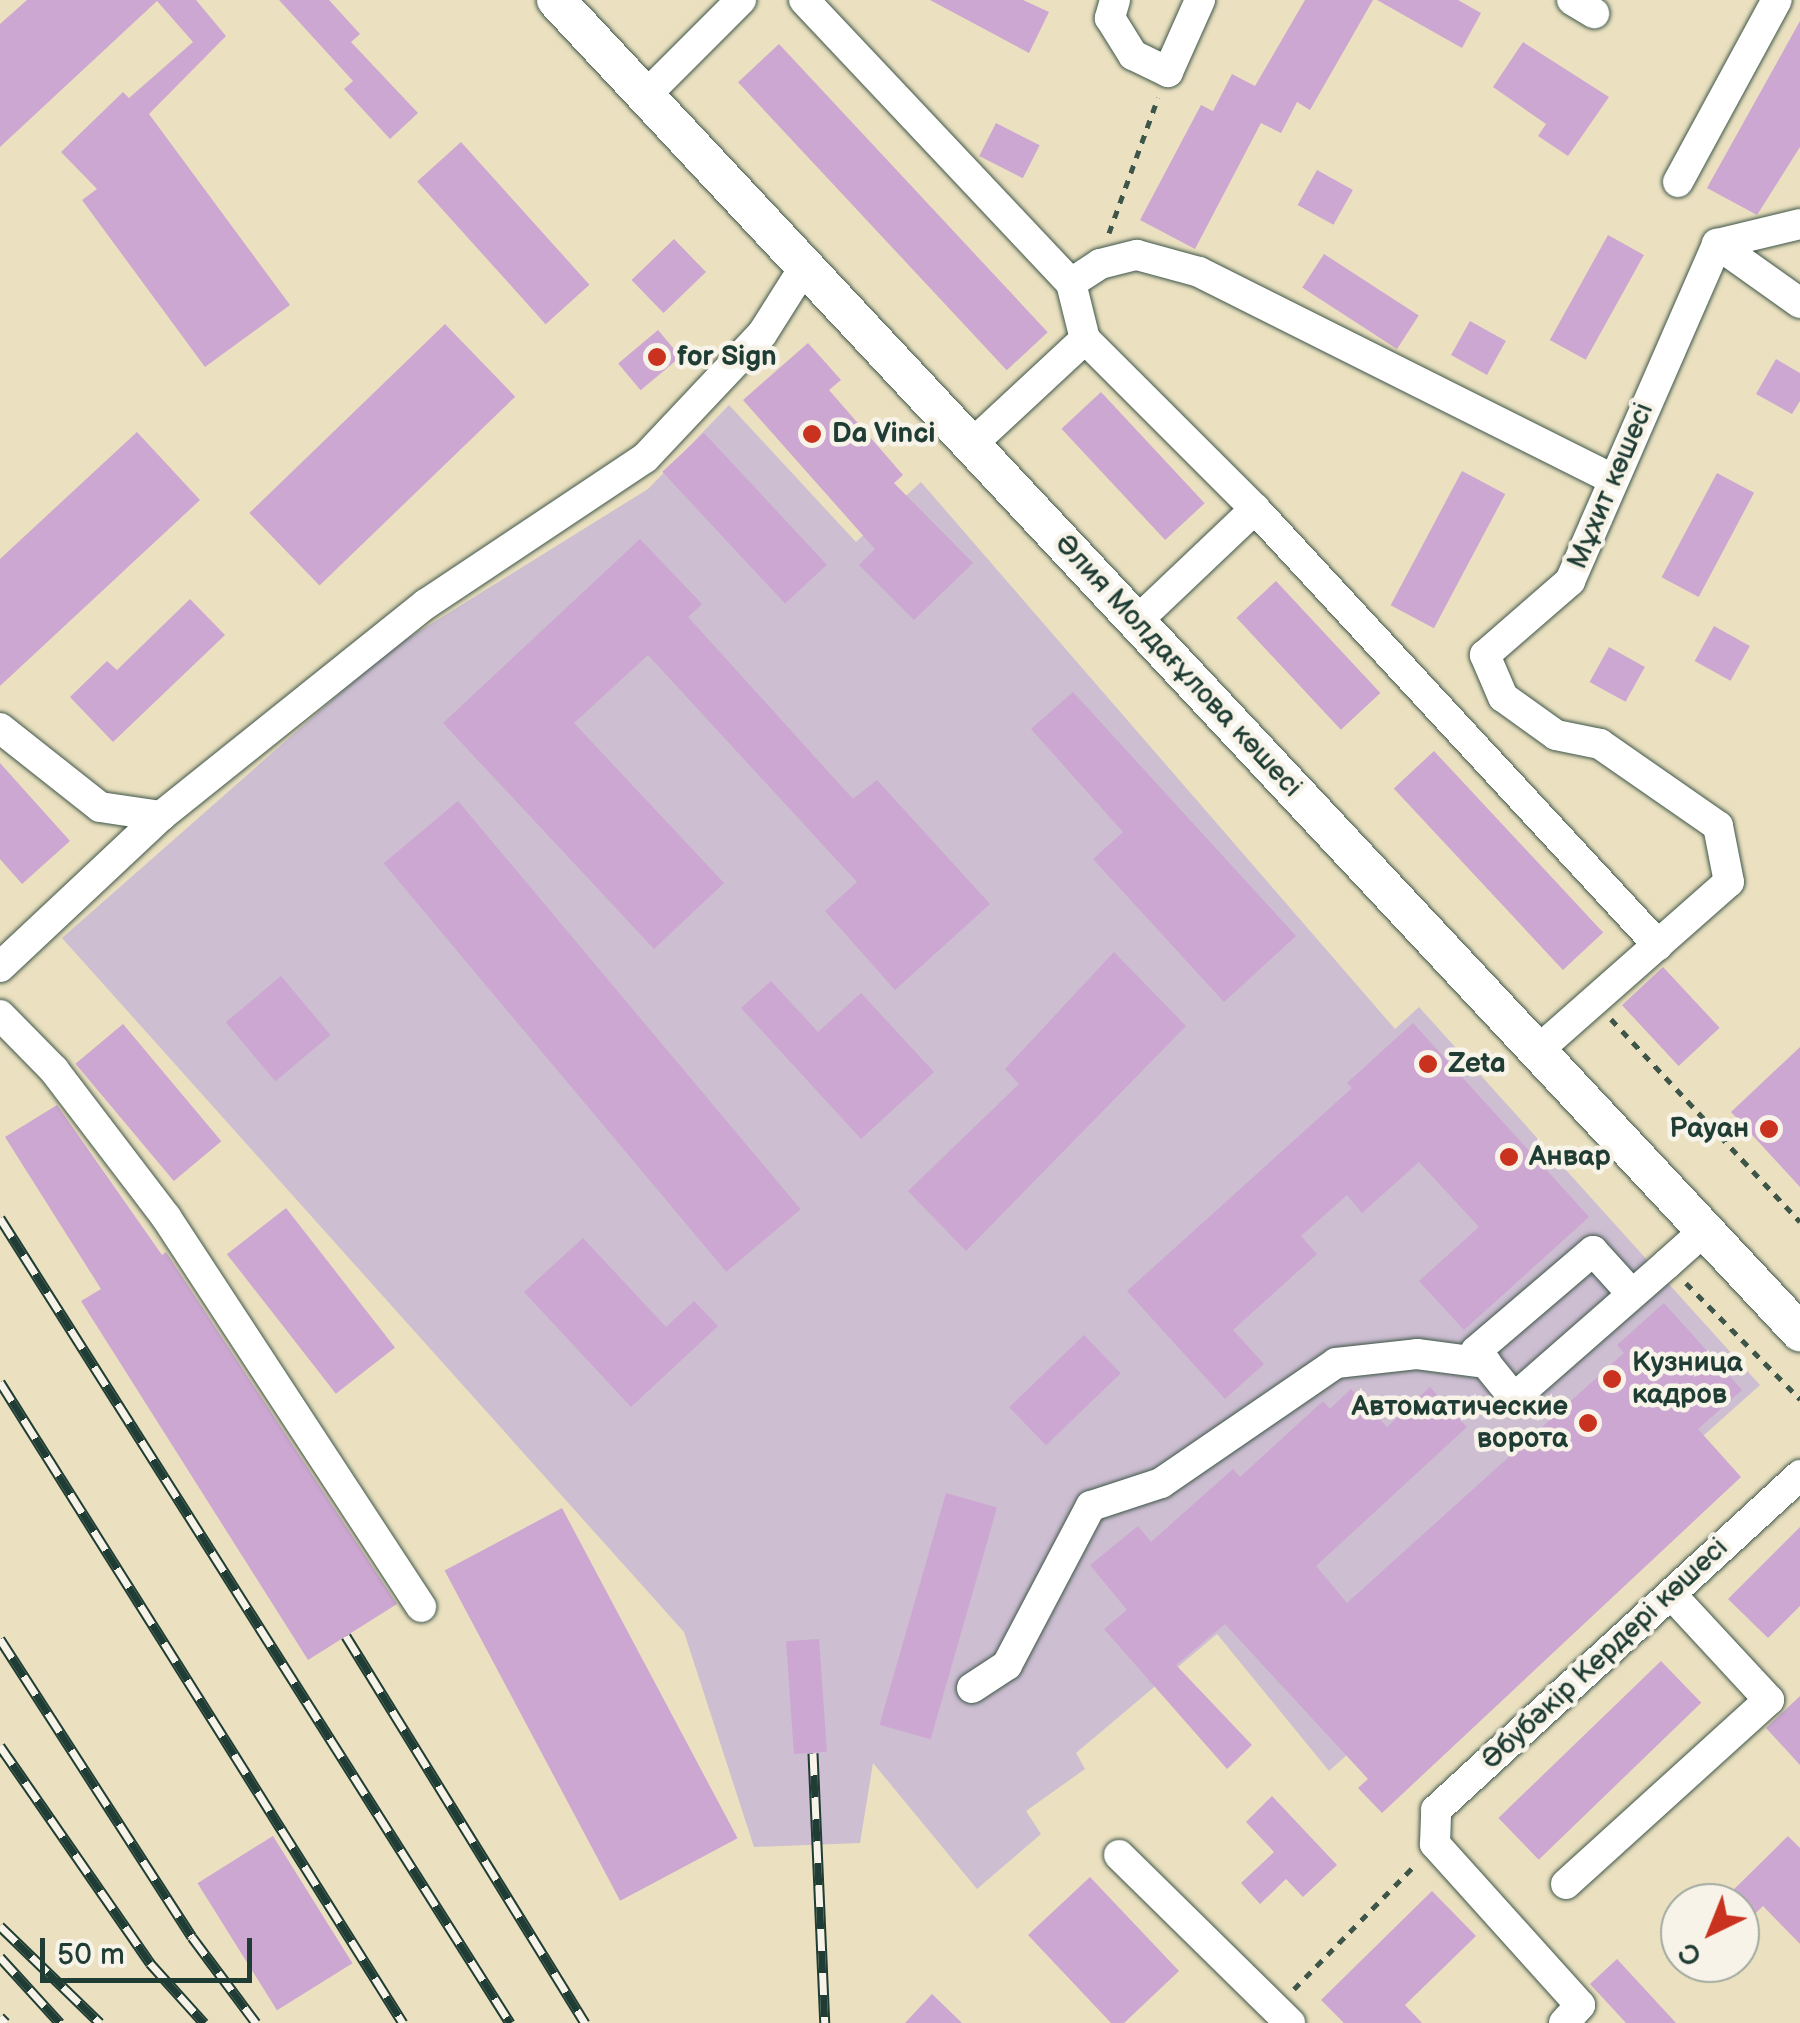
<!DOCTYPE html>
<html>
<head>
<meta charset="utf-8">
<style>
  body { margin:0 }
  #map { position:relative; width:1800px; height:2023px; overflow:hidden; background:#ebe1c0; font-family:"Balsamiq Sans",sans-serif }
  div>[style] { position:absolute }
  .industrial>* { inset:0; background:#cdbed2 }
  .building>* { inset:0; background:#cca7d1; transform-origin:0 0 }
  .path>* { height:5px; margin-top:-2.5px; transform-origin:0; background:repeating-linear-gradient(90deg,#3e5649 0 8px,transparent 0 16px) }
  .roads { filter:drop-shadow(0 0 2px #3e5649) drop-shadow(0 0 2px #3e5649) }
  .minor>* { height:30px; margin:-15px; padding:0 15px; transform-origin:15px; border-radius:15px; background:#fff }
  .major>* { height:38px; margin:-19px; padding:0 19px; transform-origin:19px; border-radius:19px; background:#fff }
  .rail>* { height:11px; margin-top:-5.5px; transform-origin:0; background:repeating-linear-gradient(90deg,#f7f3e8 0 22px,#1f3d34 0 44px); box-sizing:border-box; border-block:2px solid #1f3d34 }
  .dots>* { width:28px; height:28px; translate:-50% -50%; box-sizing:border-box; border:5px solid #f7f3e8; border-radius:50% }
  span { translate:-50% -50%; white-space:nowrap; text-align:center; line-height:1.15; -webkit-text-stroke:9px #f7f3e8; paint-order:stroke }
  .poi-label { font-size:28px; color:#1f3d34; font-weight:700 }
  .left { translate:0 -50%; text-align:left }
  .right { translate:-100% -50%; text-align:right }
  .street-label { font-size:28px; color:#1f3d34 }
  .north { position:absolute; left:1660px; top:1883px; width:100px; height:100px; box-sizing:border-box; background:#f7f3e8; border:2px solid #a1aaa0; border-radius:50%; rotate:223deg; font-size:28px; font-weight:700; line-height:40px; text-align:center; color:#1f3d34 }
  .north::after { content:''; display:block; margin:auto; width:35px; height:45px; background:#c8321e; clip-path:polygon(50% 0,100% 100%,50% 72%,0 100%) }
  .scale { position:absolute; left:40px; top:1938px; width:212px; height:45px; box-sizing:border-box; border:5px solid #1f3d34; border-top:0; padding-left:12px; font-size:30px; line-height:35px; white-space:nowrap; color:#1f3d34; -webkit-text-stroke:8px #f7f3e8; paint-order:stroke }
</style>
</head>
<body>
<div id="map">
  <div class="industrial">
    <div style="clip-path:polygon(729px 405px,856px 542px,921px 482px,1395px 1029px,1419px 1007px,1760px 1385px,1329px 1771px,1217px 1634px,1076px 1753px,1085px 1769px,1026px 1811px,1041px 1834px,977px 1889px,873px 1763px,860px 1843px,754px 1847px,684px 1632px,62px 938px,389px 650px,648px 489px)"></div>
  </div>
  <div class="building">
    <div style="clip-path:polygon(27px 0,196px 0,226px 36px,149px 114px,290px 305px,205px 367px,82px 200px,97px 189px,61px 152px,123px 92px,129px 98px,193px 42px,157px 1px,0 147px,0 24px)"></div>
    <div style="clip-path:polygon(279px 0,329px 0,360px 34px,351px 42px,418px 113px,390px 139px,344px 89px,353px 81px)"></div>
    <div style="clip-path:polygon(930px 0,1023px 0,1049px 12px,1029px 53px)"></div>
    <div style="clip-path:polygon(1305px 0,1373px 0,1310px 110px,1297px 102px,1281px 133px,1261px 123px,1195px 249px,1140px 220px,1201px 105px,1213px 111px,1232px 74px,1255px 86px)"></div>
    <div style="clip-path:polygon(1377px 0,1458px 0,1481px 13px,1462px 48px)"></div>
    <div style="clip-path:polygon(1800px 21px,1800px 147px,1757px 215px,1707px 188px)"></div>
    <div style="clip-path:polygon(1523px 42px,1609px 97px,1568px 156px,1538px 136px,1546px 124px,1493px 87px)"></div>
    <div style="left:779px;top:44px;width:394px;height:56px;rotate:47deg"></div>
    <div style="left:996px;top:123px;width:49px;height:37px;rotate:27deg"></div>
    <div style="left:461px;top:142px;width:192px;height:59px;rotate:48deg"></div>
    <div style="left:1317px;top:170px;width:41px;height:40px;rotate:29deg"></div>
    <div style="left:1608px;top:235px;width:41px;height:120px;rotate:29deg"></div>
    <div style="left:674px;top:239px;width:46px;height:59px;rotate:46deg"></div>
    <div style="left:1324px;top:254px;width:113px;height:40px;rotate:33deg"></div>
    <div style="left:1470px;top:321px;width:41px;height:39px;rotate:29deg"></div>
    <div style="left:445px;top:324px;width:101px;height:272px;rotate:46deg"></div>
    <div style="left:658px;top:330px;width:35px;height:52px;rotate:50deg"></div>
    <div style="clip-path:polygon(808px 343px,841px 380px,829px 390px,903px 475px,894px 483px,973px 563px,914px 620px,859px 565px,875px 549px,743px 400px)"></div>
    <div style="clip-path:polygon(1776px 359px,1800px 373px,1800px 401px,1792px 414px,1756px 394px)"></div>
    <div style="left:1101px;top:392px;width:152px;height:54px;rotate:47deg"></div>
    <div style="clip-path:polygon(137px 432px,200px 500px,0 686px,0 559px)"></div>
    <div style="left:704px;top:433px;width:180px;height:57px;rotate:47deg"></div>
    <div style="left:1462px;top:471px;width:49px;height:152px;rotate:28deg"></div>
    <div style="left:1717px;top:473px;width:42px;height:118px;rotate:28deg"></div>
    <div style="clip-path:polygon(640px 539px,702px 604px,688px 617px,853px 799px,877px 780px,990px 904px,895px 990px,825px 911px,857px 882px,648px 655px,574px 723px,724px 883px,654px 949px,443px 723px)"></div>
    <div style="left:1276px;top:581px;width:153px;height:54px;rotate:47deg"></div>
    <div style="clip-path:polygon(190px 599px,225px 635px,113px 742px,70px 697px,107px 661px,117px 670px)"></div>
    <div style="left:1714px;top:626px;width:41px;height:40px;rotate:29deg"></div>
    <div style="left:1609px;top:647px;width:41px;height:40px;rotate:29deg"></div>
    <div style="clip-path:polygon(1073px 692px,1296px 936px,1224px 1002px,1093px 859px,1123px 832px,1031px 729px)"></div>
    <div style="left:1434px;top:751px;width:248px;height:55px;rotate:47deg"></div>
    <div style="clip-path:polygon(0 763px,70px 841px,22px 884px,0 859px)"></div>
    <div style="left:458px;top:801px;width:533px;height:97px;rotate:50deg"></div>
    <div style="clip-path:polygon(1114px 952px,1186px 1026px,966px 1251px,908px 1191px,1019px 1084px,1005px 1069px)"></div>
    <div style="left:1663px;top:967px;width:83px;height:56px;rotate:47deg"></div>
    <div style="left:281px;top:976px;width:77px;height:72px;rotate:50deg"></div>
    <div style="clip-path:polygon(771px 981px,818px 1032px,861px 993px,934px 1072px,861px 1139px,741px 1008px)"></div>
    <div style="clip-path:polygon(1413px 1023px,1589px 1217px,1464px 1330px,1419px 1281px,1479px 1227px,1419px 1162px,1362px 1213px,1347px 1195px,1301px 1236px,1317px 1254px,1233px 1330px,1264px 1364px,1225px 1399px,1127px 1291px,1352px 1088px,1347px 1083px)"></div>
    <div style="left:123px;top:1024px;width:153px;height:62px;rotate:50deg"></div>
    <div style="clip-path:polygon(1800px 1047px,1800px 1187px,1731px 1112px)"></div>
    <div style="clip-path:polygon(57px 1105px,162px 1255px,166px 1252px,397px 1604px,308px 1660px,81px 1301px,101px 1289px,5px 1137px)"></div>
    <div style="left:286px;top:1208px;width:177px;height:75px;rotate:52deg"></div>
    <div style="clip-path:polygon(583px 1238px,666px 1327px,694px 1301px,718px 1326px,631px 1407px,524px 1292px)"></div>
    <div style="clip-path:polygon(1664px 1303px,1742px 1390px,1698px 1429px,1741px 1477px,1382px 1813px,1358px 1788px,1368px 1779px,1225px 1624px,1176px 1665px,1252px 1745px,1227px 1769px,1104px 1629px,1127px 1610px,1090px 1565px,1138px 1526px,1151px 1542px,1233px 1469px,1240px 1477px,1323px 1401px,1330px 1409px,1351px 1389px,1387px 1427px,1430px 1387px,1467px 1427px,1316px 1566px,1347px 1603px,1624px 1353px,1617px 1345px)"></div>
    <div style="left:1084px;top:1335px;width:53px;height:104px;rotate:46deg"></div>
    <div style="left:946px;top:1493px;width:53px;height:241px;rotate:16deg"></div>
    <div style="left:562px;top:1508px;width:374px;height:133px;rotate:62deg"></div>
    <div style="clip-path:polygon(1800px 1527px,1800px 1606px,1768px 1638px,1728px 1599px)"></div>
    <div style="left:819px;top:1639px;width:113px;height:33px;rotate:86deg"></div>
    <div style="left:1661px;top:1661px;width:58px;height:226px;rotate:46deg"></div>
    <div style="clip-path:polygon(1800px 1696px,1800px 1765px,1766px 1728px)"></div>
    <div style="clip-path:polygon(1272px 1796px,1337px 1865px,1303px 1897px,1286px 1879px,1260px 1904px,1241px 1883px,1274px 1852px,1246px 1822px)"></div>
    <div style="left:273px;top:1836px;width:150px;height:89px;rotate:58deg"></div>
    <div style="clip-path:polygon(1788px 1836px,1800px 1848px,1800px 1944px,1763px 1906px,1740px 1928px,1740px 1903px,1720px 1903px)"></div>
    <div style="clip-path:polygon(1090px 1877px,1179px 1971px,1124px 2023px,1111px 2023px,1028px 1935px)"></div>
    <div style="clip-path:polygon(1432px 1891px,1476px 1936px,1405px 2005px,1422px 2023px,1344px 2023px,1321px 2000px)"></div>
    <div style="clip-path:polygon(1617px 1959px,1676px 2023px,1626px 2023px,1590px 1984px)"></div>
    <div style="clip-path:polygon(932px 1994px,962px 2023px,905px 2023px)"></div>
  </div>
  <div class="path">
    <div style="left:1109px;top:233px;width:144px;rotate:-70.1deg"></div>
    <div style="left:1611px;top:1019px;width:277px;rotate:47deg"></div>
    <div style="left:1686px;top:1283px;width:163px;rotate:45.5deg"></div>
    <div style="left:1294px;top:1989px;width:175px;rotate:-45.7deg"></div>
  </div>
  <div class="roads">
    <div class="minor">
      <div style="left:804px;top:0;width:389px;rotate:46.7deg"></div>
      <div style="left:1071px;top:283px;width:58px;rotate:76deg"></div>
      <div style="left:1115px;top:0;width:19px;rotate:106deg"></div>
      <div style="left:1110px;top:18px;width:44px;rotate:58.1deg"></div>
      <div style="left:1133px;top:55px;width:39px;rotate:26deg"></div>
      <div style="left:1168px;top:72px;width:79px;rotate:-66deg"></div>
      <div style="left:1572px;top:0;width:26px;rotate:31deg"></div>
      <div style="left:645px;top:96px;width:136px;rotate:-45deg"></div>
      <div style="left:1678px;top:182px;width:207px;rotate:-61.5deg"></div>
      <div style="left:1717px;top:244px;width:102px;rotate:35.4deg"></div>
      <div style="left:1071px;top:283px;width:35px;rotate:-33deg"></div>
      <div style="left:1100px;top:264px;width:38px;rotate:-14deg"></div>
      <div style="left:1137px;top:255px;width:64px;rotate:15.3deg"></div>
      <div style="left:1199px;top:272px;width:463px;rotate:26.6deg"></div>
      <div style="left:971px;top:445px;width:156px;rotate:-42.9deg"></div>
      <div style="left:1085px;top:339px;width:240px;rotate:45deg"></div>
      <div style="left:1137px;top:621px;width:163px;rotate:-43.5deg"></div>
      <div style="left:1255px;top:509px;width:594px;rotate:47.25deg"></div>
      <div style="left:0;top:728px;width:127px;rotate:38.3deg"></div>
      <div style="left:100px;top:807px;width:62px;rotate:8.4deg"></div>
      <div style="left:0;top:967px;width:221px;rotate:-43.2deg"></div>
      <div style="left:161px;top:816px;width:339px;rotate:-38.7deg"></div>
      <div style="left:426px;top:604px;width:263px;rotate:-33.7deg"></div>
      <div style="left:645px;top:458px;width:170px;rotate:-46.7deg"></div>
      <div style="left:762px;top:334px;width:80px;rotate:-57.7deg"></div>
      <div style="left:0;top:1015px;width:77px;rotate:45.5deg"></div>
      <div style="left:54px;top:1070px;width:185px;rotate:52.7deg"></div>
      <div style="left:166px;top:1217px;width:466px;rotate:56.8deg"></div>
      <div style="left:1536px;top:1052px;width:257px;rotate:-41.4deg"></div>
      <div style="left:1729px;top:882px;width:57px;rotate:-101.1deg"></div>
      <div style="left:1718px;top:826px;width:144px;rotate:-145.2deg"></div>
      <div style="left:1600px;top:744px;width:45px;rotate:-168.4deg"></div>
      <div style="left:1556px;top:735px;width:65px;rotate:-144.4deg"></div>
      <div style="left:1503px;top:697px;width:46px;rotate:-113.2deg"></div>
      <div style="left:1485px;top:655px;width:113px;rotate:-41deg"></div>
      <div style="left:1570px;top:581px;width:368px;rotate:-66.4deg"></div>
      <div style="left:1717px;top:244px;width:85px;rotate:-13.5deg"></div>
      <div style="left:1632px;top:1294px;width:58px;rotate:-132.2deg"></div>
      <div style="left:1593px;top:1251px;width:154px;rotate:139.5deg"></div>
      <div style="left:1476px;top:1351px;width:60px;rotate:51deg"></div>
      <div style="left:1514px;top:1398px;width:203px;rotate:-41.2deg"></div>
      <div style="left:1667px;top:1264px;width:51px;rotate:-41.8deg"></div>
      <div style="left:972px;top:1688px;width:42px;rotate:-33.3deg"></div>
      <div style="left:1007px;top:1665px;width:180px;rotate:-62.2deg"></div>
      <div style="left:1091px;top:1506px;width:74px;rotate:-18.2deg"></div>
      <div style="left:1161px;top:1483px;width:212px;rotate:-34.4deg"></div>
      <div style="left:1336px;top:1363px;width:81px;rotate:-6.3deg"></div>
      <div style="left:1417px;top:1354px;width:70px;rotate:7.4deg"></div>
      <div style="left:1119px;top:1855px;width:240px;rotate:44.5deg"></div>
      <div style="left:1566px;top:1884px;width:274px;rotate:-42.2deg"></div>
      <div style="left:1769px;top:1700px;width:144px;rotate:-132.8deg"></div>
      <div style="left:1564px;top:2023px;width:24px;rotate:-48deg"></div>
      <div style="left:1580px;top:2005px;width:217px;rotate:-132deg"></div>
      <div style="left:1435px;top:1844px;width:34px;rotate:-88deg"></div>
      <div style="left:1436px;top:1810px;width:495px;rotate:-42.6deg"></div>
    </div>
    <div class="major">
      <div style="left:556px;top:0;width:1823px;rotate:46.96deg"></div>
    </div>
  </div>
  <div class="rail">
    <div style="left:0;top:1218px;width:953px;rotate:57.64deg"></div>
    <div style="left:0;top:1382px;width:757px;rotate:57.84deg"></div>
    <div style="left:346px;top:1636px;width:455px;rotate:58.3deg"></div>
    <div style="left:0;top:1639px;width:354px;rotate:57.2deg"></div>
    <div style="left:192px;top:1937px;width:107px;rotate:53.3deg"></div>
    <div style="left:0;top:1746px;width:264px;rotate:55.3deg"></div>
    <div style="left:150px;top:1963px;width:81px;rotate:48deg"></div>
    <div style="left:813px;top:1753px;width:270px;rotate:87.5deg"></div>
    <div style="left:0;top:1926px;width:139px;rotate:44.1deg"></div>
    <div style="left:0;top:1957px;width:89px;rotate:47.7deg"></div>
    <div style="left:0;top:2017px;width:8px;rotate:45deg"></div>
  </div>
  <div class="dots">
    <div style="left:657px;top:357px;background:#c8321e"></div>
    <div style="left:812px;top:434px;background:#c8321e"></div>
    <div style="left:1428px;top:1064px;background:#c8321e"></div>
    <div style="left:1769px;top:1129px;background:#c8321e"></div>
    <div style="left:1509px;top:1157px;background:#c8321e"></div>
    <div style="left:1612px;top:1379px;background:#c8321e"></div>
    <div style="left:1588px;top:1423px;background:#c8321e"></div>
  </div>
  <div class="poi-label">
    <span class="left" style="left:677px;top:357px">for Sign</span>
    <span class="left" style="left:832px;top:434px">Da Vinci</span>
    <span class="left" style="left:1448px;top:1064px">Zeta</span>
    <span class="right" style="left:1749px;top:1129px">Рауан</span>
    <span class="left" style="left:1529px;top:1157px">Анвар</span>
    <span class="left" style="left:1632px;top:1379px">Кузница<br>кадров</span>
    <span class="right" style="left:1568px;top:1423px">Автоматические<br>ворота</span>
  </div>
  <div class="street-label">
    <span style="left:1611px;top:486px;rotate:-67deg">Мұхит көшесі</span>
    <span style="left:1178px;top:666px;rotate:47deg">Әлия Молдағұлова көшесі</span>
    <span style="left:1605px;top:1654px;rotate:-43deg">Әбубәкір Кердері көшесі</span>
  </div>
  <div class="north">С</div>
  <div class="scale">50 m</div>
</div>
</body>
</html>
